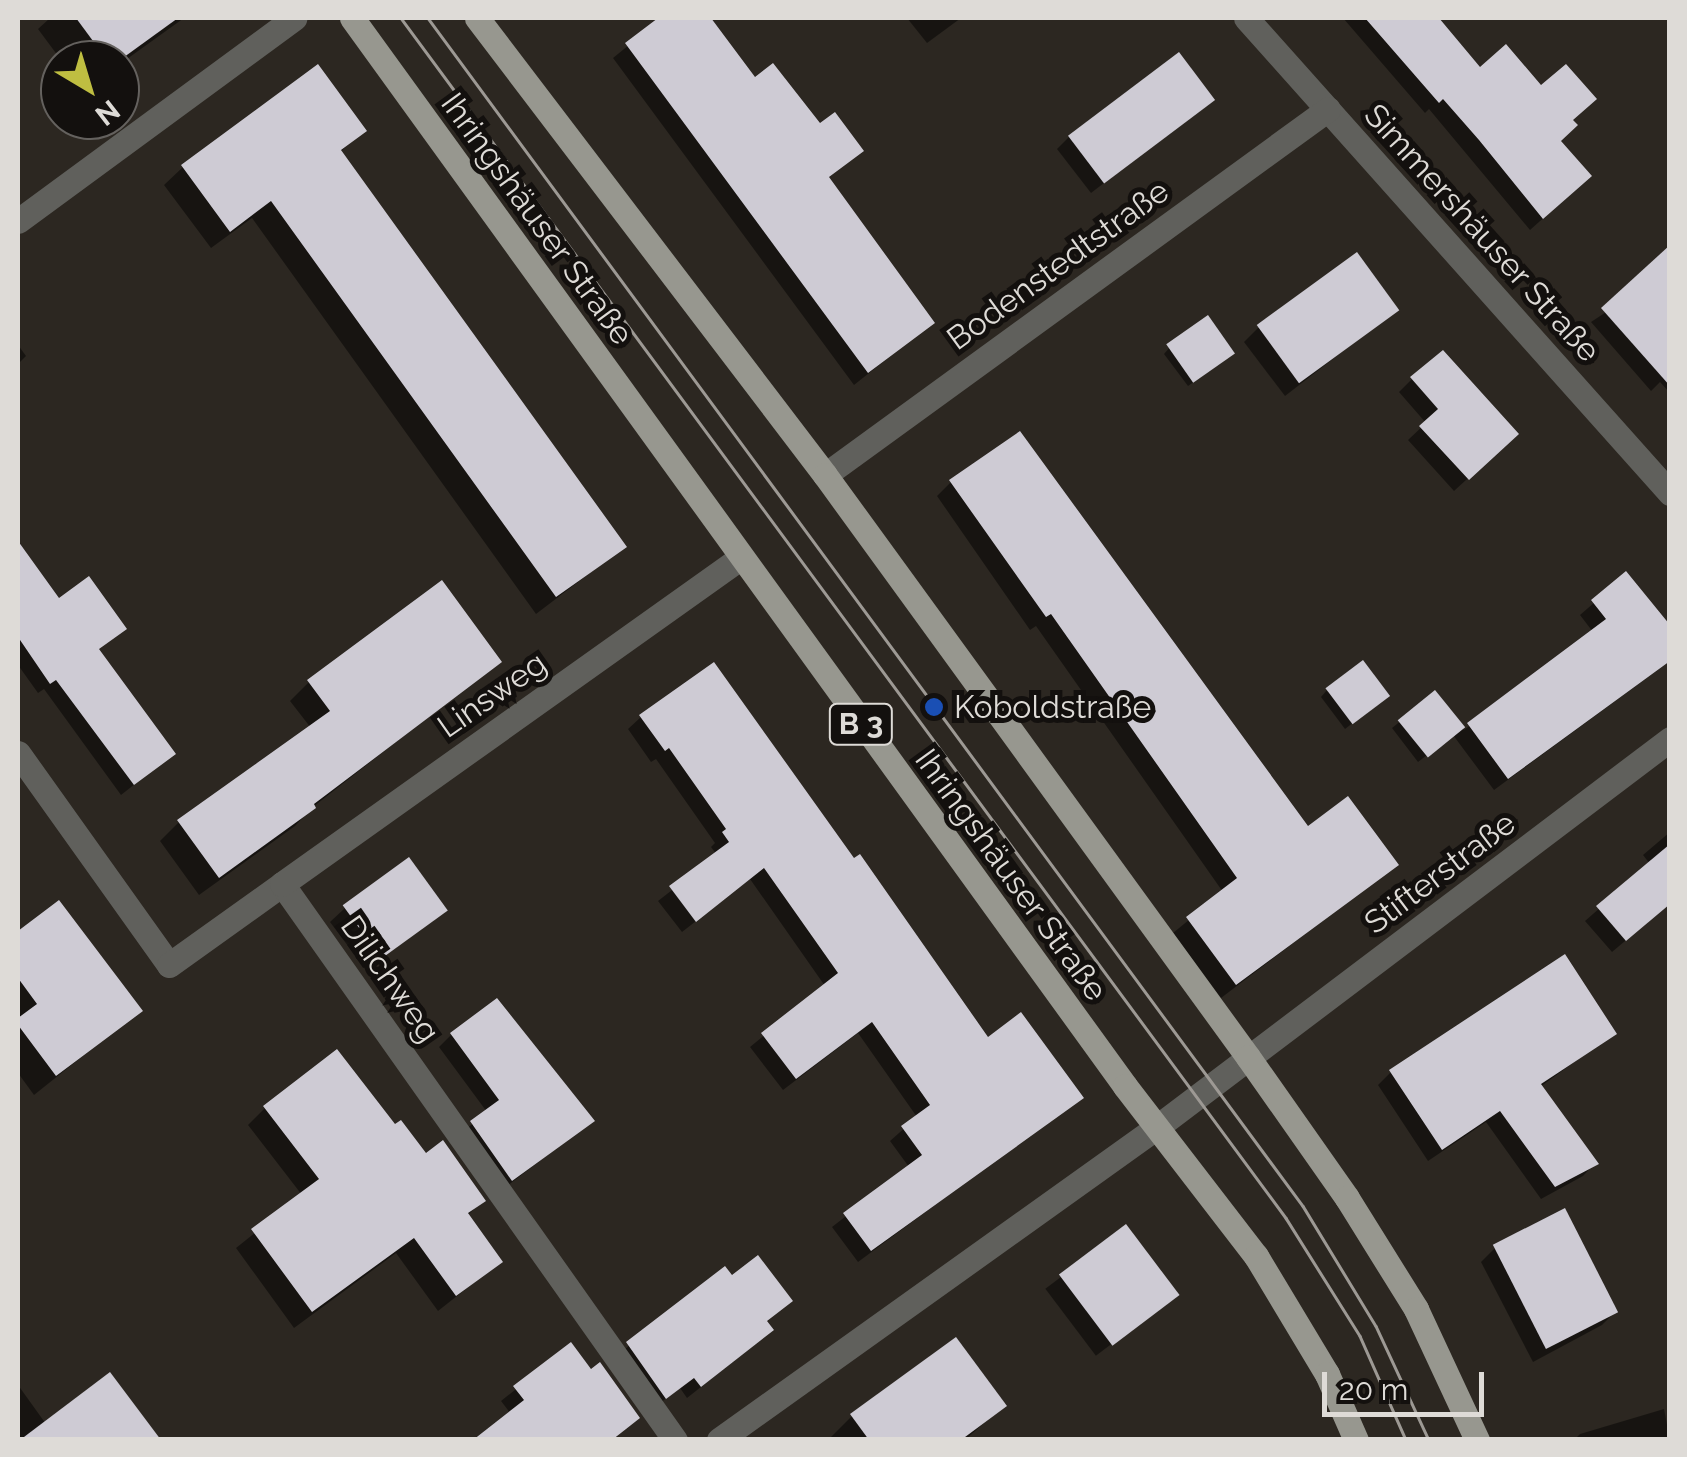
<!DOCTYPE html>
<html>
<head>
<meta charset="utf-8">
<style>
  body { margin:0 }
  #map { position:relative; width:1687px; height:1457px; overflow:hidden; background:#2c2721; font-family:Raleway,sans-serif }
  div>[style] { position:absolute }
  .shadow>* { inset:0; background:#0007; transform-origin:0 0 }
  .building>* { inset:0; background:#cecbd4; transform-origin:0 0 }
  .minor>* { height:25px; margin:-12.5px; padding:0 12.5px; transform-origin:12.5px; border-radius:12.5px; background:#60605c }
  .major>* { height:25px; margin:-12.5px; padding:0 12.5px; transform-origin:12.5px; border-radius:12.5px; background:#97978f }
  .tram>* { height:2.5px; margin:-1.25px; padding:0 1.25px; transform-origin:1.25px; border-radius:1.25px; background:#9d9994 }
  .dots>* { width:28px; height:28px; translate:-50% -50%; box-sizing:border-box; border:5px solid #13100e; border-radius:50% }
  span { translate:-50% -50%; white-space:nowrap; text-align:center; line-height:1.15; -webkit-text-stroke:10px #13100e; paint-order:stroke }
  .shield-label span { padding:2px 8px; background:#13100e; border:2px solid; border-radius:8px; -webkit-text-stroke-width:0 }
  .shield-label { font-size:30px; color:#dedbd7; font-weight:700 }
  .street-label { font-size:32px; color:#dedbd7 }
  .poi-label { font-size:32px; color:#dedbd7 }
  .left { translate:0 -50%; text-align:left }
  .frame { position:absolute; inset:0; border:20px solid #dedbd7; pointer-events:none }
  .north { position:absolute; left:40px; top:40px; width:100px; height:100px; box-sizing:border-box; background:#13100e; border:2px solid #64615e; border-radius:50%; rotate:142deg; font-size:28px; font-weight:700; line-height:40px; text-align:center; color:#dedbd7 }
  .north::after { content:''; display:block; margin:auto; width:35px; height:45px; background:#bfbe41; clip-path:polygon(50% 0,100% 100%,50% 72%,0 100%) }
  .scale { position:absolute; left:1322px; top:1372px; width:162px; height:45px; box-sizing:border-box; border:5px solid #dedbd7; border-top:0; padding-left:12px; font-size:30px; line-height:35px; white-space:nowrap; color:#dedbd7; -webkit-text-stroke:8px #13100e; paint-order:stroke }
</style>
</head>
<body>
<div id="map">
  <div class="shadow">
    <div style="clip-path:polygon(50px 18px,184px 18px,120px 64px,120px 60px,61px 60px,38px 29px)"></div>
    <div style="clip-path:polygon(662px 18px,708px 18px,754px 80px,860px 151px,827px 179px,932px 323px,854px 385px,613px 58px)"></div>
    <div style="clip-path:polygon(907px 18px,961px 18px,927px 43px)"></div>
    <div style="clip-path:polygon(1343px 18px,1436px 18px,1480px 70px,1570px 121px,1558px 141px,1577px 188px,1530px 230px,1429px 109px,1425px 113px)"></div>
    <div style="clip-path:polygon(1212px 100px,1091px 193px,1057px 149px,1069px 137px)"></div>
    <div style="clip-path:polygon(364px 130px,340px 152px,624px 547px,536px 614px,252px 218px,211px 248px,164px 185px,183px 167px)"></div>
    <div style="clip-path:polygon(1670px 270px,1670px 393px,1660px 382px,1651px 391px,1591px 322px)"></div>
    <div style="clip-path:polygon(1396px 310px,1285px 396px,1244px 342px,1258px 328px)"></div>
    <div style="clip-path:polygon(18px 345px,26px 356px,18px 364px)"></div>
    <div style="clip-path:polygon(1170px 347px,1226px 359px,1188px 386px,1164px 354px)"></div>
    <div style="clip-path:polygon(1412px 379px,1502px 447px,1454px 491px,1408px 440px,1426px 423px,1399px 392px)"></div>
    <div style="clip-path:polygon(951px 482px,1308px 829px,1396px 865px,1221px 998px,1173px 933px,1223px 892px,1036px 626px,1030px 630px,937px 496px)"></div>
    <div style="clip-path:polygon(18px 546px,58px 602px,124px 628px,97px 650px,173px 754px,121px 795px,44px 689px,38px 693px,18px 665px)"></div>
    <div style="clip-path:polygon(1626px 575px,1670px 661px,1494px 790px,1453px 735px,1418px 762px,1392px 728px,1435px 693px,1464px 730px,1593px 632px,1580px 615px)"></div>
    <div style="clip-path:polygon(499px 661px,313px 807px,295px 826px,199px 895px,160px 841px,179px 822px,311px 728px,290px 701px,309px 682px)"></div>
    <div style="clip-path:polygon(1327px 690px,1380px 702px,1345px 729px,1321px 697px)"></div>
    <div style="clip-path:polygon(641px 717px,853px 862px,987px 1040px,1081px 1097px,858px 1262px,832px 1227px,909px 1167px,890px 1141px,917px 1117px,858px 1033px,783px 1090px,750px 1047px,825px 986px,750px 879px,682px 932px,658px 901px,717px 855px,711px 847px,715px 843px,656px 759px,651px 762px,628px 729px)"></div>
    <div style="clip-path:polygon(1670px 832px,1670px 903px,1612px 952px,1585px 921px,1650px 864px,1643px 855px)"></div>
    <div style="clip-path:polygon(58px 903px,139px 1011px,34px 1095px,18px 1073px,18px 934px)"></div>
    <div style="clip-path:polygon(345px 908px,445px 909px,366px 970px,330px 922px)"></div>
    <div style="clip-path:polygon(1614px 1033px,1540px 1087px,1595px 1163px,1583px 1176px,1541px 1199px,1486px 1122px,1428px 1161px,1378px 1085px,1391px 1072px)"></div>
    <div style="clip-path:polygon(451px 1035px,592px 1121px,499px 1192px,459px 1135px,487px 1112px,439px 1047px)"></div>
    <div style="clip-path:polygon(265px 1108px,394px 1128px,483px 1200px,467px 1216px,500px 1262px,438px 1311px,396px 1253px,294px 1328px,236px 1248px,302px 1195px,248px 1125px)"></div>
    <div style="left:1126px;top:1228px;width:84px;height:101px;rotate:53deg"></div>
    <div style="clip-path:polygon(1495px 1248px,1616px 1311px,1602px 1325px,1533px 1362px,1481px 1262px)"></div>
    <div style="clip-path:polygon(725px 1270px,732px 1279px,790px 1300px,765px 1323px,758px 1342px,687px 1398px,680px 1388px,652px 1409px,615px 1357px)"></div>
    <div style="clip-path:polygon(570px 1346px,637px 1418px,613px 1440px,477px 1440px,511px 1414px,501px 1401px)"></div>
    <div style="clip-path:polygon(18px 1385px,46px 1424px,157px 1440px,18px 1440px)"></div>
    <div style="clip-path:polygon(1003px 1406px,965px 1440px,831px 1437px,852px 1416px)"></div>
    <div style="clip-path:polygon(1664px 1409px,1670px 1440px,1574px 1440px,1580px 1434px)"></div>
  </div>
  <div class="building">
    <div style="clip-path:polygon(76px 18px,178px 18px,120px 60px,107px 60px)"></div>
    <div style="clip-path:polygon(658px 18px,711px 18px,755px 77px,773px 63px,820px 123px,835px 112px,864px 151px,829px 177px,935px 323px,868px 373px,625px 43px)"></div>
    <div style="clip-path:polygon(1365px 18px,1439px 18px,1480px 67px,1506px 44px,1541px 85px,1566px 64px,1597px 99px,1573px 120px,1578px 125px,1561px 141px,1592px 176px,1543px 219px,1479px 140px,1443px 99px,1439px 103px)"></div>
    <div style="left:1179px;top:52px;width:60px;height:139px;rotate:53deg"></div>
    <div style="clip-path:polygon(318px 64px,367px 131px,341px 150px,627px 547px,556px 597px,271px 201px,230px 232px,181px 165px)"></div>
    <div style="clip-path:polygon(1670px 245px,1670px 386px,1601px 308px)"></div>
    <div style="left:1357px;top:252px;width:72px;height:124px;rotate:54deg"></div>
    <div style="left:1208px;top:315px;width:47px;height:51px;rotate:55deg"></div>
    <div style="clip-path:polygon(1443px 350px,1519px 434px,1469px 480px,1419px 426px,1438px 409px,1410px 377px)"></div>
    <div style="clip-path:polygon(1020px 431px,1308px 826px,1348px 796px,1399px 865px,1236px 985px,1186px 917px,1237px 878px,1051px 614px,1046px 617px,949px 480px)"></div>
    <div style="clip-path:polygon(18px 541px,59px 598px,89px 576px,127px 629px,99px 649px,176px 754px,134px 785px,56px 680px,50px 684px,18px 637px)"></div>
    <div style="clip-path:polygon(1626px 571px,1670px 625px,1670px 661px,1508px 779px,1467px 723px,1606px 619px,1591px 600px)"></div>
    <div style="clip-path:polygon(442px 580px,502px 662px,314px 804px,316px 808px,219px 878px,177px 820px,330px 711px,307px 680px)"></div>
    <div style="left:1363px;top:660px;width:45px;height:47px;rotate:53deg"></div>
    <div style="clip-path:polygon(714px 662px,854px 858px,860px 854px,988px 1037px,1021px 1012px,1084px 1098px,871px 1251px,843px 1213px,922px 1155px,901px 1126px,930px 1105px,872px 1022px,796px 1079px,761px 1033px,838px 973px,764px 868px,696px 922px,669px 886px,729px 842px,722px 832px,726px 829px,669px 748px,665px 751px,639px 715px)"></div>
    <div style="left:1435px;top:690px;width:48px;height:48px;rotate:51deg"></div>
    <div style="clip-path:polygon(1670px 844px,1670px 904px,1626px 941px,1596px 906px)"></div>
    <div style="left:409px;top:857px;width:66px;height:82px;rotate:54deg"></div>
    <div style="clip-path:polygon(59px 900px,143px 1011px,56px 1076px,18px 1025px,18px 1018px,37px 1004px,18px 978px,18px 931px)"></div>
    <div style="clip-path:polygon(1565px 954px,1617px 1034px,1541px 1084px,1599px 1164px,1555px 1187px,1500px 1111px,1442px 1150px,1389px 1070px)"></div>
    <div style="clip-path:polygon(497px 998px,595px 1121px,512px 1181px,470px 1121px,499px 1100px,450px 1033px)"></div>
    <div style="clip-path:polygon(337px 1049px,395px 1124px,401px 1120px,426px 1153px,443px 1140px,486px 1201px,468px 1213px,503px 1262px,456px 1296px,414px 1238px,312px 1312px,251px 1229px,319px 1179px,263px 1106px)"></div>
    <div style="left:1565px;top:1208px;width:117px;height:81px;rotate:63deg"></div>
    <div style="left:1126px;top:1224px;width:89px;height:84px;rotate:53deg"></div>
    <div style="clip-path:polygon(758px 1255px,793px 1301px,767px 1321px,774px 1330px,701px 1387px,694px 1378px,666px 1399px,626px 1342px,725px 1266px,732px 1275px)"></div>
    <div style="clip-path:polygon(956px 1337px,1007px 1406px,961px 1440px,869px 1440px,850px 1414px)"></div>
    <div style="clip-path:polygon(571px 1342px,591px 1369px,600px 1362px,640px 1418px,612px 1440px,473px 1440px,524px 1400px,513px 1386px)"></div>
    <div style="clip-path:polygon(110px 1372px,161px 1440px,20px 1440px)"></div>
  </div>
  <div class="minor">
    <div style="left:1246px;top:18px;width:637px;rotate:48.25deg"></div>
    <div style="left:18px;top:221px;width:343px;rotate:-36.3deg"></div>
    <div style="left:825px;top:475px;width:622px;rotate:-36.04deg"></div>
    <div style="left:18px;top:753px;width:260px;rotate:54.5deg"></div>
    <div style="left:169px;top:965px;width:139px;rotate:-35.6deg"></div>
    <div style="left:282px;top:884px;width:681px;rotate:54.75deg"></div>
    <div style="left:282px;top:884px;width:562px;rotate:-35.44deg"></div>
    <div style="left:719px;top:1440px;width:538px;rotate:-35.55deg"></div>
    <div style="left:1157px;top:1127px;width:643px;rotate:-37.1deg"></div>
  </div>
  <div class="major">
    <div style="left:352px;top:18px;width:1318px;rotate:54.1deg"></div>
    <div style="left:1125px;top:1086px;width:215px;rotate:52.4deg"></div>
    <div style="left:1256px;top:1256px;width:138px;rotate:59deg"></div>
    <div style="left:1327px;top:1374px;width:72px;rotate:66.3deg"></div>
    <div style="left:477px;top:18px;width:574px;rotate:52.71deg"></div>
    <div style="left:825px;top:475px;width:719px;rotate:53.99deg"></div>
    <div style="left:1248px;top:1057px;width:172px;rotate:54.9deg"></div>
    <div style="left:1347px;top:1198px;width:131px;rotate:58.1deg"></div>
    <div style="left:1416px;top:1309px;width:145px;rotate:65deg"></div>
  </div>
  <div class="tram">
    <div style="left:401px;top:18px;width:1491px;rotate:53.59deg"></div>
    <div style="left:1286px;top:1218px;width:139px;rotate:57.9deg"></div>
    <div style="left:1360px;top:1336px;width:114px;rotate:66.1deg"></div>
    <div style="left:428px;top:18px;width:1475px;rotate:53.63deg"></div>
    <div style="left:1303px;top:1206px;width:140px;rotate:58.7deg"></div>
    <div style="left:1376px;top:1326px;width:126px;rotate:65.1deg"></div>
  </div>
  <div class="dots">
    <div style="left:934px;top:707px;background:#1a4fb4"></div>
  </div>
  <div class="shield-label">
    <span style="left:861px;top:724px">B 3</span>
  </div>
  <div class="street-label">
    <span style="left:537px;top:219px;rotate:54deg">Ihringshäuser Straße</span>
    <span style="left:1482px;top:233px;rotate:48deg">Simmershäuser Straße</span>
    <span style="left:1058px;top:265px;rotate:-36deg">Bodenstedtstraße</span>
    <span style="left:492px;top:695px;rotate:-35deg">Linsweg</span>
    <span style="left:1440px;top:873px;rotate:-37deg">Stifterstraße</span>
    <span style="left:1011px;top:875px;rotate:54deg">Ihringshäuser Straße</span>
    <span style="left:390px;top:979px;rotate:55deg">Dilichweg</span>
  </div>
  <div class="poi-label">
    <span class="left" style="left:954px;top:707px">Koboldstraße</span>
  </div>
  <div class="frame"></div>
  <div class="north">N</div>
  <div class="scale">20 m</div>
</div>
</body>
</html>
